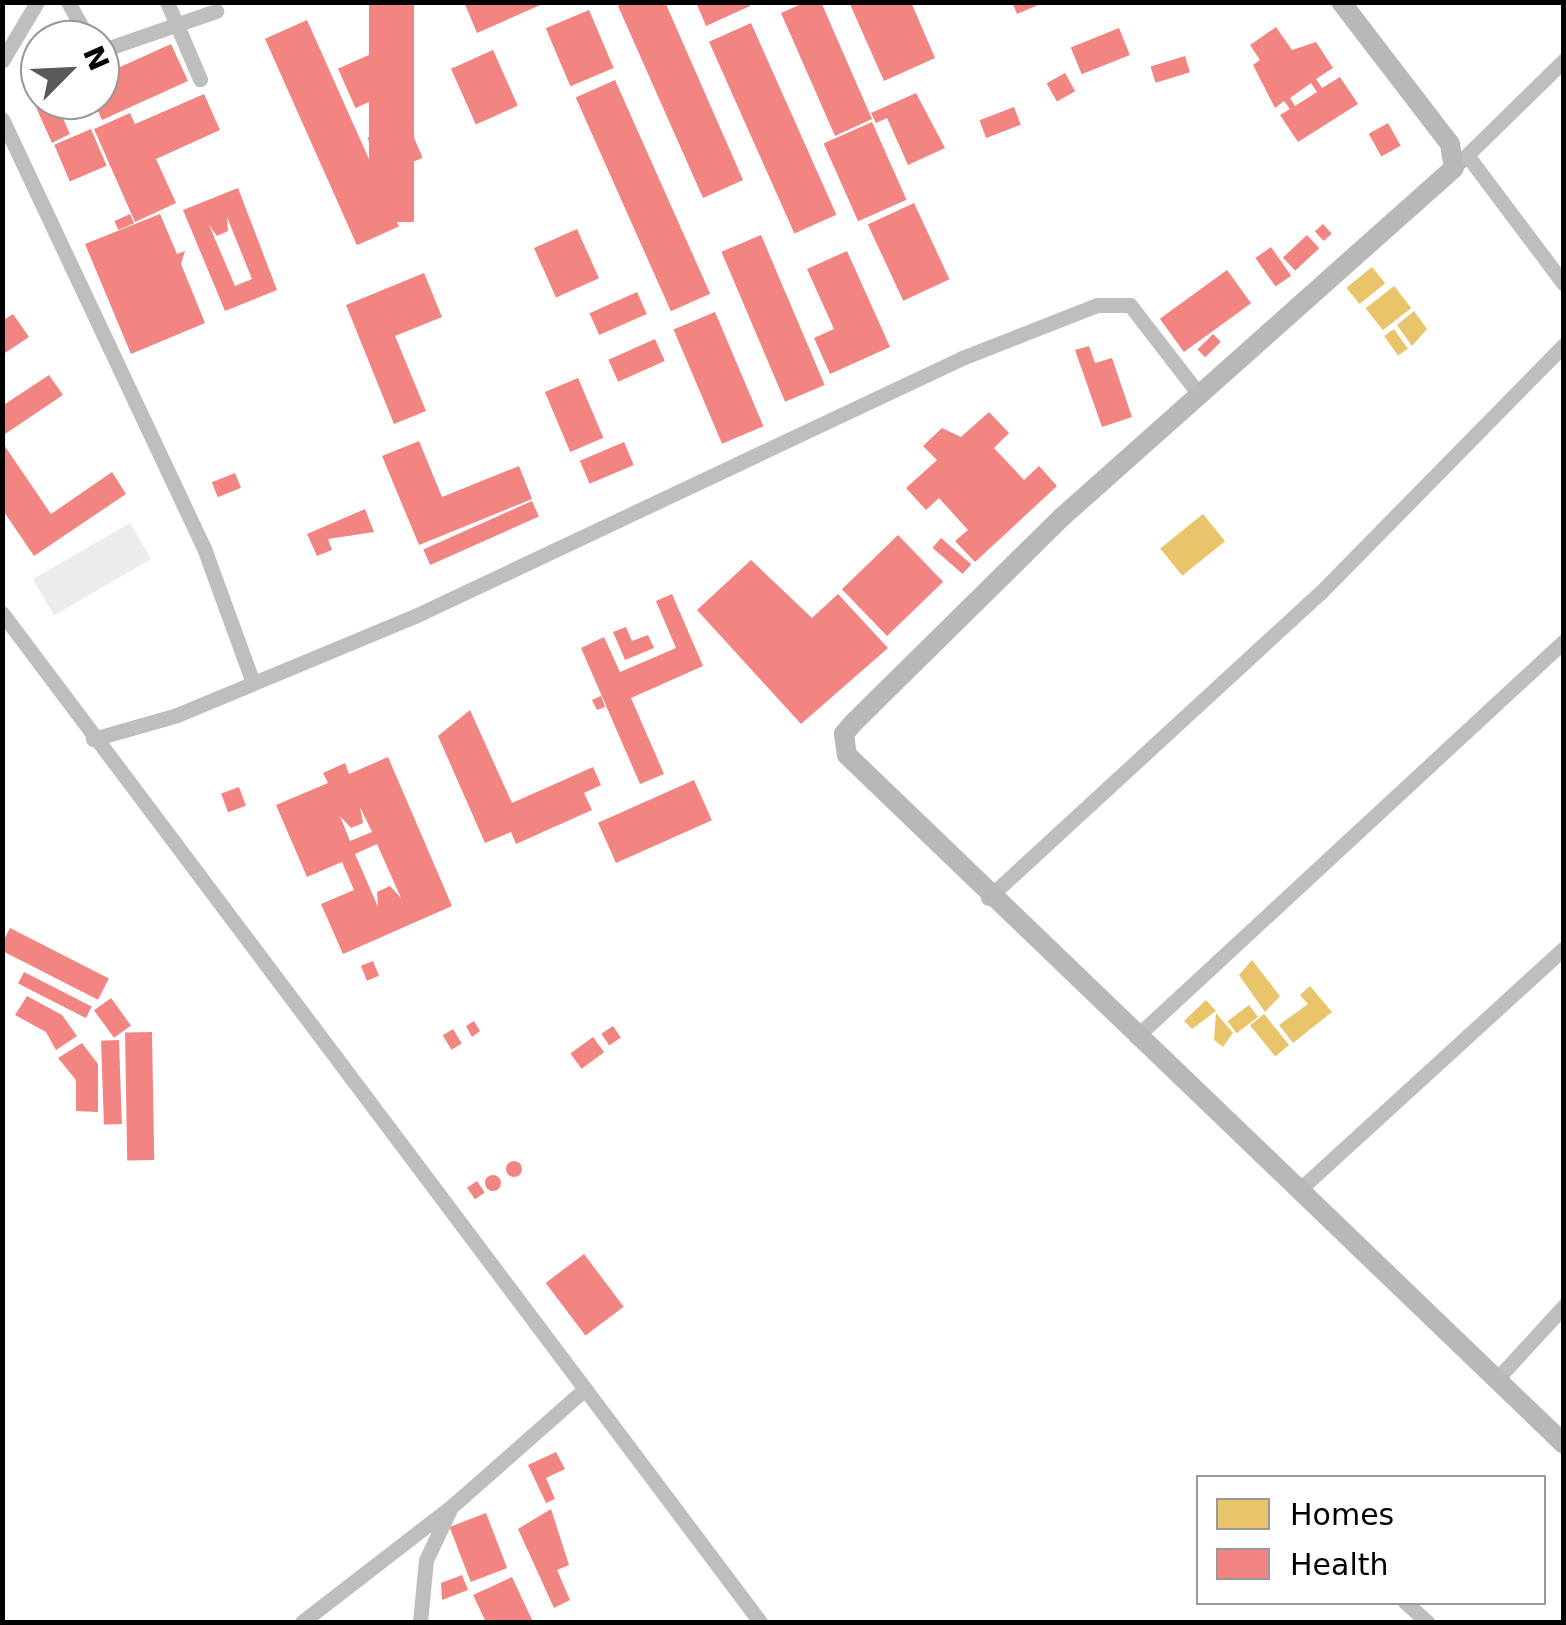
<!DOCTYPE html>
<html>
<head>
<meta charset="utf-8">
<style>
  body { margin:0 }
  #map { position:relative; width:1566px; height:1625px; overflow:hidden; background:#fff; font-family:"DejaVu Sans",sans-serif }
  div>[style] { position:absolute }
  .green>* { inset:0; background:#ececec; transform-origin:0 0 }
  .homes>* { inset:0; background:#e9c46a; transform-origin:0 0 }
  .health>* { inset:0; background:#f28482; transform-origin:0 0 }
  .round { border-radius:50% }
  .street>* { height:15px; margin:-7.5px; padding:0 7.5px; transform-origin:7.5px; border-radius:7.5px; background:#bebebe }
  .secondary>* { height:20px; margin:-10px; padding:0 10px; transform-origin:10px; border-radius:10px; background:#b8b8b8 }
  span { translate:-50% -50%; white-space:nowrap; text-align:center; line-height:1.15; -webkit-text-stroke:10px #fff; paint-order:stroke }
  .frame { position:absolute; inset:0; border:5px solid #000; pointer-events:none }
  .legend { position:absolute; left:1196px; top:1475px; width:350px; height:130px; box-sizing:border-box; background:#fff; border:2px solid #999; margin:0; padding:12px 18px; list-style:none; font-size:30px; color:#000 }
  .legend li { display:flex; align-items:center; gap:20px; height:50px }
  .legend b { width:50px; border:2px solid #999 }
  .north { position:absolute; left:20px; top:20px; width:100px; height:100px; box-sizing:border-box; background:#fff; border:2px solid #999; border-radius:50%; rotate:66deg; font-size:28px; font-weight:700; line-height:40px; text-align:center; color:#000 }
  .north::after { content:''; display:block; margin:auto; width:35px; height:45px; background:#595959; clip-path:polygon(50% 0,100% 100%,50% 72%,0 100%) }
</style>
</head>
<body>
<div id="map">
  <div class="green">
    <div style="left:130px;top:523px;width:42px;height:112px;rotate:60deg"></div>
  </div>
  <div class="homes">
    <div style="left:1372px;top:267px;width:21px;height:33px;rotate:51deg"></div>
    <div style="left:1394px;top:286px;width:28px;height:36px;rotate:52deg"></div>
    <div style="clip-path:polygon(1414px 311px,1427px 329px,1412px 346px,1397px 325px)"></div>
    <div style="left:1394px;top:329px;width:24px;height:12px;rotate:55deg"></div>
    <div style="left:1203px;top:514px;width:35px;height:55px;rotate:51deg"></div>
    <div style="clip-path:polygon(1252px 960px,1280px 996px,1265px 1012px,1239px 975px)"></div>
    <div style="clip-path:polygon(1310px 986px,1332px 1012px,1293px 1043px,1279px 1025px,1308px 1004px,1300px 995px)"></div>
    <div style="clip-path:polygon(1206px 1000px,1216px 1011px,1192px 1029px,1184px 1021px)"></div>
    <div style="left:1249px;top:1005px;width:15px;height:27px;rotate:53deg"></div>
    <div style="clip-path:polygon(1216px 1013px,1233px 1033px,1223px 1047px,1214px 1040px)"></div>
    <div style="left:1264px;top:1014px;width:40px;height:18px;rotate:51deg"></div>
  </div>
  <div class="health">
    <div style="left:369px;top:2px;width:45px;height:220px"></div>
    <div style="clip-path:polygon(464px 2px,547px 2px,477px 33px)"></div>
    <div style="clip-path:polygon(625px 2px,665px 2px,743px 180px,703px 198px,618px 6px)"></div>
    <div style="clip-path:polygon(696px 2px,748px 2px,750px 6px,706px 26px)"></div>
    <div style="clip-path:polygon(806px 2px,821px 2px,872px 119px,835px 136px,781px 13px)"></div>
    <div style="clip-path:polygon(849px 2px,911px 2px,935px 58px,884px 81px)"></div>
    <div style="clip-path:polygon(1012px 2px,1045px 2px,1017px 14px)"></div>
    <div style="left:589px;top:10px;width:63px;height:47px;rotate:67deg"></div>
    <div style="left:307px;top:20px;width:226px;height:46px;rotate:66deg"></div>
    <div style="left:751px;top:23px;width:210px;height:46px;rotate:66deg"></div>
    <div style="clip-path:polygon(evenodd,1276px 27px,1292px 50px,1316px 42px,1333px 68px,1316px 79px,1322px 88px,1340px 77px,1358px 104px,1298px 142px,1280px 115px,1290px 109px,1284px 101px,1275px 108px,1253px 65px,1260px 60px,1250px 45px,1276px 27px,1311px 83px,1317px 92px,1295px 106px,1290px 98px,1311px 83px)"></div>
    <div style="left:1119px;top:28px;width:29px;height:52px;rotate:68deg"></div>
    <div style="clip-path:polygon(171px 44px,188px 81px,102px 120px,94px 102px,62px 116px,70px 134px,52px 143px,35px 105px,100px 100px,100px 76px)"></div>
    <div style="left:380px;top:50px;width:43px;height:46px;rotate:66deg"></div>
    <div style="left:493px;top:50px;width:61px;height:46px;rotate:66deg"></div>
    <div style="left:1185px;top:56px;width:17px;height:36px;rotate:73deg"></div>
    <div style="left:1065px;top:73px;width:21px;height:21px;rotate:61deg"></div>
    <div style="left:615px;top:80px;width:234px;height:43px;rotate:66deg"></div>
    <div style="clip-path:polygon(916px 93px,945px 148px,908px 165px,887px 118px,876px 123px,871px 113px)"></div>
    <div style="clip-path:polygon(204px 94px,220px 130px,156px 159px,176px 203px,135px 222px,94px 129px,130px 113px,135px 124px)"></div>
    <div style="left:1014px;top:107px;width:19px;height:37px;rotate:69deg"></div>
    <div style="left:407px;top:121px;width:40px;height:43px;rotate:67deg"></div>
    <div style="left:872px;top:122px;width:85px;height:53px;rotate:66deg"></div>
    <div style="left:1388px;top:123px;width:26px;height:22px;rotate:61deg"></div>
    <div style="left:91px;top:129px;width:40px;height:40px;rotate:67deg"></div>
    <div style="clip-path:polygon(evenodd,238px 188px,277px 290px,225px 311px,183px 210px,238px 188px,227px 217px,252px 279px,235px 286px,209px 225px,217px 236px,228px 231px,227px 217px)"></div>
    <div style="left:914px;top:203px;width:84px;height:51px;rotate:65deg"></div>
    <div style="left:130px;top:214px;width:10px;height:17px;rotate:66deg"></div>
    <div style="clip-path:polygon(160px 214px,177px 254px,185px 251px,181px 264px,205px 323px,131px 354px,85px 244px)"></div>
    <div style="left:1323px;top:224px;width:13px;height:11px;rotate:48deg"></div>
    <div style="left:577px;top:229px;width:54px;height:47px;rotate:66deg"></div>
    <div style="left:761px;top:235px;width:163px;height:43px;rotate:67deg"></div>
    <div style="left:1307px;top:235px;width:18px;height:33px;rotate:47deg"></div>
    <div style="left:1271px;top:247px;width:35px;height:19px;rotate:55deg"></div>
    <div style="clip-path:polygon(847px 251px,890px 347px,830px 374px,814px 338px,834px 329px,807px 269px)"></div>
    <div style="left:1227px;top:270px;width:41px;height:83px;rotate:54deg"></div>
    <div style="clip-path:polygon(424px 273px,442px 317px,395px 336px,426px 411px,394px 424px,346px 305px)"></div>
    <div style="left:637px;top:292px;width:24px;height:52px;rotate:66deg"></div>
    <div style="left:715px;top:312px;width:124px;height:45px;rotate:67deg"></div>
    <div style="clip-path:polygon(13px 314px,29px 337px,2px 355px,2px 321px)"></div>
    <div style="left:1213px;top:334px;width:11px;height:22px;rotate:45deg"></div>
    <div style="left:655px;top:339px;width:24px;height:51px;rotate:66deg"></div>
    <div style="clip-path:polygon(1089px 346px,1095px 363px,1112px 358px,1132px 417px,1102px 427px,1075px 350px)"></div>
    <div style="clip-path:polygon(49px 375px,63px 395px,2px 436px,2px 406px)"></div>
    <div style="left:578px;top:378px;width:65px;height:36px;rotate:67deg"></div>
    <div style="clip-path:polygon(989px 412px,1009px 433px,994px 448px,1024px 480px,1039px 466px,1057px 486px,975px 562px,955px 541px,968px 530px,939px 498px,926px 510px,906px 488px,937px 460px,923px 446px,942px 428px,961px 437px)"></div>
    <div style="clip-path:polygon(419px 441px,442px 497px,519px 466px,532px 499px,419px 545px,382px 456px)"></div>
    <div style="clip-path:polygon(2px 442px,51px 514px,112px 472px,126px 494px,34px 556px,2px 509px)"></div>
    <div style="left:624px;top:442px;width:25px;height:48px;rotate:67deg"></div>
    <div style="left:235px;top:473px;width:16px;height:25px;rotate:68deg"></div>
    <div style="left:532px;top:501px;width:17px;height:119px;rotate:66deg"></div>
    <div style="clip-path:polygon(365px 509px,374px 532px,328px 539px,332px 550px,317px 556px,307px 534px)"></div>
    <div style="left:898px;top:535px;width:65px;height:78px;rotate:46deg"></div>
    <div style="left:941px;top:538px;width:40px;height:13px;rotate:41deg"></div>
    <div style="clip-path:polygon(751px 560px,812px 618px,838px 594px,888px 648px,801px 724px,697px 610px)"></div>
    <div style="clip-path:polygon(672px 594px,703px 666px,631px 698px,664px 774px,640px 784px,581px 648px,604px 637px,620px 672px,676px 648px,656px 601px)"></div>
    <div style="clip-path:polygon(626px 627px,632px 641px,648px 635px,654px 648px,625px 660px,613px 632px)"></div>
    <div style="clip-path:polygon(601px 696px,605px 707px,597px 710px,592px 700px)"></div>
    <div style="clip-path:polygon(470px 710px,512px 803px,593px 767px,601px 785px,584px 793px,592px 810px,516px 844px,511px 832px,485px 843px,438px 736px)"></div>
    <div style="clip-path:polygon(evenodd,388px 757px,452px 906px,343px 954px,321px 904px,354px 890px,342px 862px,307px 877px,276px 805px,328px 783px,323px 773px,345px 763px,349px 774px,388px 757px,360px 807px,372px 832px,350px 841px,340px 816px,351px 828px,363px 823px,360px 807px,388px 757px,377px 844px,401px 898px,390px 886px,377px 892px,378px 907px,355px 854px,377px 844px)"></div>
    <div style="left:694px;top:780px;width:44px;height:105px;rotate:66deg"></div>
    <div style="left:239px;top:787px;width:20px;height:19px;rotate:70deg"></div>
    <div style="left:10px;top:928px;width:111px;height:24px;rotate:27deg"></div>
    <div style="left:373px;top:961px;width:16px;height:13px;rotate:68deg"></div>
    <div style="left:24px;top:972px;width:76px;height:13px;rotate:27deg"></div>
    <div style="clip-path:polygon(27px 996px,62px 1015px,77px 1036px,56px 1050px,46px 1032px,15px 1015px)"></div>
    <div style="left:111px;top:998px;width:34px;height:21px;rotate:54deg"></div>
    <div style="clip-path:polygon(474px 1021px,480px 1031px,472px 1037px,466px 1026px)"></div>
    <div style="left:613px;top:1026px;width:14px;height:14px;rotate:56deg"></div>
    <div style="left:453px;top:1029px;width:17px;height:12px;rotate:59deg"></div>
    <div style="left:152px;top:1032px;width:128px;height:27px;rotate:89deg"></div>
    <div style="left:593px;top:1037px;width:19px;height:28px;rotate:54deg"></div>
    <div style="left:119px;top:1040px;width:84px;height:18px;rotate:88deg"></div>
    <div style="clip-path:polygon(82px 1043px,98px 1064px,98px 1112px,76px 1111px,76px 1080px,58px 1058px)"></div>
    <div class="round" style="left:506px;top:1161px;width:16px;height:16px"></div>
    <div class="round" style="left:485px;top:1175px;width:16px;height:16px"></div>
    <div style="left:477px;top:1181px;width:14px;height:12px;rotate:56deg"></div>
    <div style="left:584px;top:1254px;width:66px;height:48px;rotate:53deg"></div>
    <div style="clip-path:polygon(556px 1452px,565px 1469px,546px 1478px,555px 1499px,546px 1503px,528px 1465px)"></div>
    <div style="clip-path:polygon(551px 1509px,569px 1565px,557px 1570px,570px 1600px,554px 1608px,518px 1529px)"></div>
    <div style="left:486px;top:1513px;width:59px;height:39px;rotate:69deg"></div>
    <div style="clip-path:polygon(462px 1575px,468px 1590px,442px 1600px,441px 1583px)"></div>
    <div style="clip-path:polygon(512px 1577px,533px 1622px,486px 1622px,473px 1595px)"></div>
  </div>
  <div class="street">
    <div style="left:68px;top:2px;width:43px;rotate:61.1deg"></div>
    <div style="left:167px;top:2px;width:84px;rotate:66.8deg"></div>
    <div style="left:100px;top:51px;width:123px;rotate:-19deg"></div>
    <div style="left:2px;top:61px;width:69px;rotate:-59.3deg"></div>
    <div style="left:2px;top:119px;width:477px;rotate:64.8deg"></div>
    <div style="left:205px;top:551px;width:140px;rotate:70deg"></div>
    <div style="left:1467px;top:155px;width:161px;rotate:53.1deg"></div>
    <div style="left:1460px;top:162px;width:146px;rotate:-44.4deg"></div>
    <div style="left:2px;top:613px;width:1262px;rotate:53.08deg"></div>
    <div style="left:93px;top:739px;width:87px;rotate:-15.9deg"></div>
    <div style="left:177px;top:715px;width:258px;rotate:-22.6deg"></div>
    <div style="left:415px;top:616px;width:605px;rotate:-25.25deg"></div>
    <div style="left:962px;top:358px;width:145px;rotate:-21.4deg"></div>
    <div style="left:1097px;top:305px;width:33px"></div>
    <div style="left:1130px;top:305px;width:111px;rotate:52.3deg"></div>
    <div style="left:988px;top:898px;width:451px;rotate:-42.6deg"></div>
    <div style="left:1320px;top:593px;width:348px;rotate:-45.5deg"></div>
    <div style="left:1136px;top:1037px;width:583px;rotate:-42.78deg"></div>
    <div style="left:1299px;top:1190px;width:359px;rotate:-42.4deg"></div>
    <div style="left:1495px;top:1381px;width:102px;rotate:-47.4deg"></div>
    <div style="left:1405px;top:1602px;width:30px;rotate:42deg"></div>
    <div style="left:302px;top:1622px;width:185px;rotate:-37.7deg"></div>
    <div style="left:420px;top:1622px;width:62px;rotate:-84.5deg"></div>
    <div style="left:426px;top:1560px;width:59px;rotate:-64.7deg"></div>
    <div style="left:451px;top:1507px;width:179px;rotate:-41.4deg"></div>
  </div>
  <div class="secondary">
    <div style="left:1341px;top:2px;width:179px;rotate:52.5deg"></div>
    <div style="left:1450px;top:144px;width:24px;rotate:81deg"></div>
    <div style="left:1454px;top:168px;width:525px;rotate:138.32deg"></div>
    <div style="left:1062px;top:517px;width:292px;rotate:135.4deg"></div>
    <div style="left:854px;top:722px;width:16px;rotate:130deg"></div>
    <div style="left:844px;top:734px;width:21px;rotate:82deg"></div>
    <div style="left:847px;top:755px;width:994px;rotate:43.86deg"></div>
  </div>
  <div class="frame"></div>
  <ul class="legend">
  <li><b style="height:28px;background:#e9c46a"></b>Homes</li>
  <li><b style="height:28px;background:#f28482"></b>Health</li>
  </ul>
  <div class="north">N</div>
</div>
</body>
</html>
